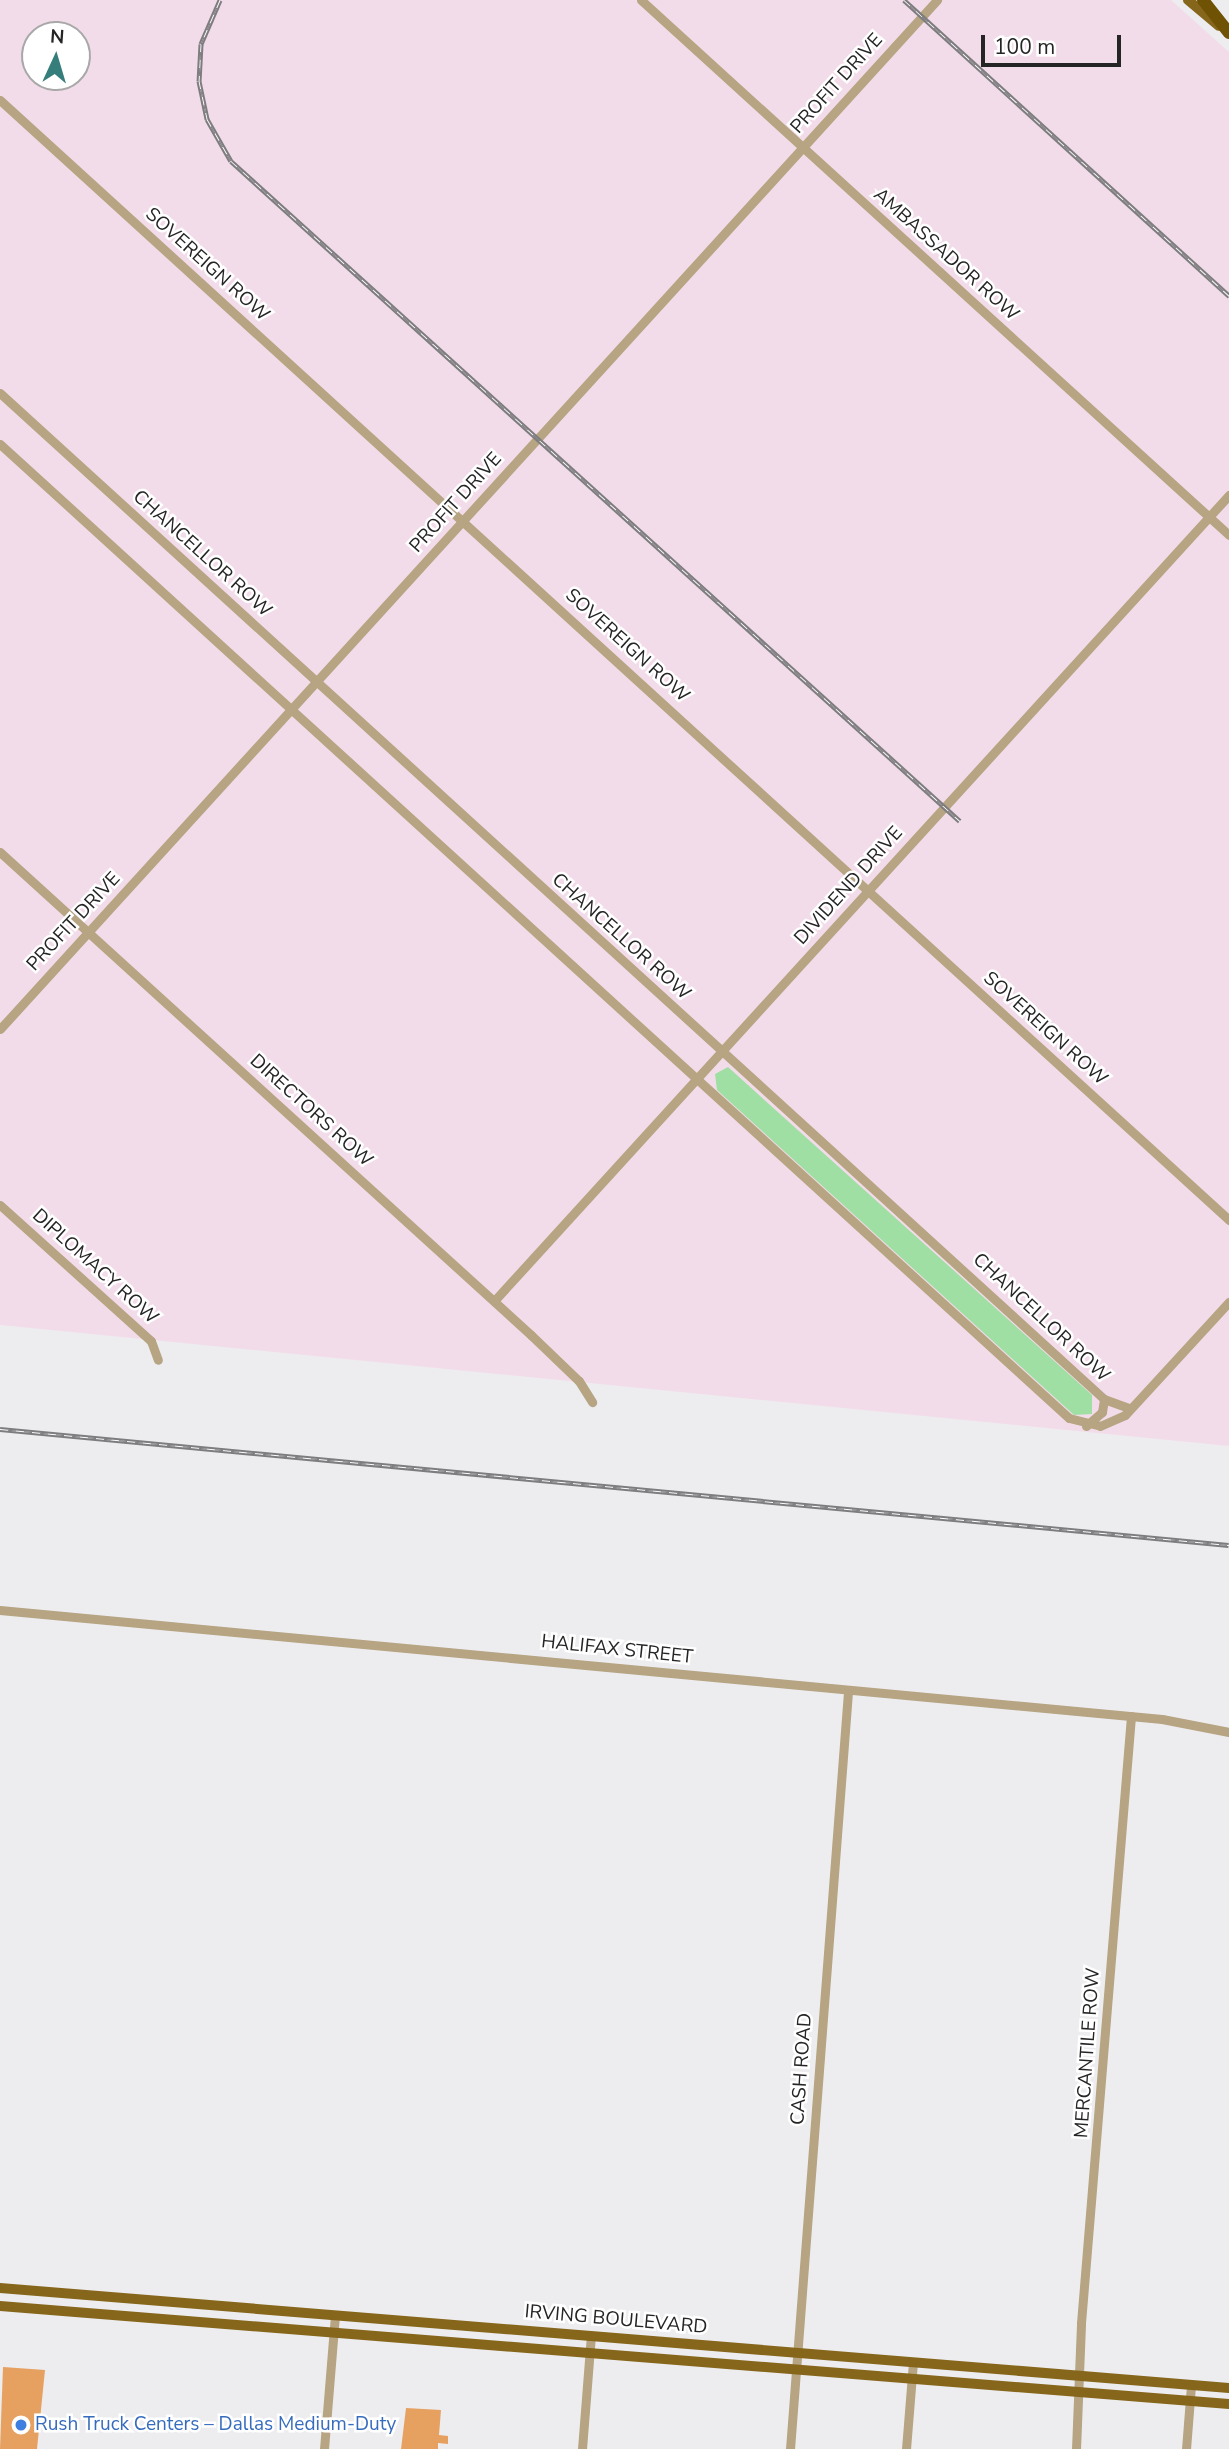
<!DOCTYPE html>
<html>
<head>
<meta charset="utf-8">
<style>
  body { margin:0 }
  #map { position:relative; width:1229px; height:2449px; overflow:hidden; background:#ededf0; font-family:"Nunito Sans",sans-serif }
  div>[style] { position:absolute }
  .commercial>* { inset:0; background:#f3dce9 }
  .green>* { inset:0; background:#a0dfa4 }
  .building>* { inset:0; background:#e6a161 }
  .minor>* { height:9px; margin:-4.5px; padding:0 4.5px; transform-origin:4.5px; border-radius:4.5px; background:#b6a482 }
  .major>* { height:10px; margin:-5px; padding:0 5px; transform-origin:5px; border-radius:5px; background:#86661b }
  .highway>* { height:12px; margin:-6px; padding:0 6px; transform-origin:6px; border-radius:6px; background:#6f5204 }
  .rail>* { height:5px; margin-top:-2.5px; transform-origin:0; background:repeating-linear-gradient(90deg,#fff 0 8px,#7d7d7f 0 16px); box-sizing:border-box; border-block:2px solid #7d7d7f }
  .dots>* { width:19px; height:19px; translate:-50% -50%; box-sizing:border-box; border:4px solid #fff; border-radius:50% }
  span { translate:-50% -50%; white-space:nowrap; text-align:center; line-height:1.15; -webkit-text-stroke:5px #fff; paint-order:stroke }
  .street-label { font-size:19px; color:#252526 }
  .shop-label { font-size:19px; color:#366cbe }
  .left { translate:0 -50%; text-align:left }
  .north { position:absolute; left:21px; top:21px; width:70px; height:70px; box-sizing:border-box; background:#fff; border:2px solid #a8a8a8; border-radius:50%; rotate:4deg; font-size:19px; font-weight:700; line-height:28px; text-align:center; color:#252526 }
  .north::after { content:''; display:block; margin:auto; width:24px; height:32px; background:#367e7b; clip-path:polygon(50% 0,100% 100%,50% 72%,0 100%) }
  .scale { position:absolute; left:981px; top:35px; width:140px; height:32px; box-sizing:border-box; border:4px solid #252526; border-top:0; padding-left:9px; font-size:21px; line-height:24px; white-space:nowrap; color:#252526; -webkit-text-stroke:5px #fff; paint-order:stroke }
</style>
</head>
<body>
<div id="map">
  <div class="commercial">
    <div style="clip-path:polygon(evenodd,0 0,1171px 0,1229px 52px,1229px 1446px,0 1325px,0 0,35px 35px,77px 35px,77px 77px,35px 77px,35px 35px)"></div>
  </div>
  <div class="green">
    <div style="clip-path:polygon(728px 1067px,1092px 1395px,1092px 1414px,1074px 1415px,717px 1090px,715px 1074px)"></div>
  </div>
  <div class="building">
    <div style="clip-path:polygon(3px 2367px,45px 2370px,37px 2449px,0 2449px)"></div>
    <div style="clip-path:polygon(406px 2408px,441px 2410px,439px 2435px,448px 2436px,448px 2444px,438px 2443px,438px 2449px,401px 2449px)"></div>
  </div>
  <div class="minor">
    <div style="left:641px;top:0;width:795px;rotate:42.3deg"></div>
    <div style="left:0;top:100px;width:1663px;rotate:42.34deg"></div>
    <div style="left:0;top:393px;width:1494px;rotate:42.34deg"></div>
    <div style="left:1104px;top:1399px;width:27px;rotate:20deg"></div>
    <div style="left:0;top:444px;width:1446px;rotate:42.34deg"></div>
    <div style="left:1069px;top:1418px;width:32px;rotate:14deg"></div>
    <div style="left:1100px;top:1426px;width:27px;rotate:-24deg"></div>
    <div style="left:1125px;top:1415px;width:154px;rotate:-47.4deg"></div>
    <div style="left:0;top:852px;width:718px;rotate:42.29deg"></div>
    <div style="left:531px;top:1335px;width:66px;rotate:43.8deg"></div>
    <div style="left:579px;top:1381px;width:25px;rotate:58deg"></div>
    <div style="left:0;top:1029px;width:1392px;rotate:-47.68deg"></div>
    <div style="left:0;top:1205px;width:203px;rotate:42deg"></div>
    <div style="left:151px;top:1341px;width:20px;rotate:70deg"></div>
    <div style="left:494px;top:1301px;width:1091px;rotate:-47.64deg"></div>
    <div style="left:1086px;top:1426px;width:21px;rotate:-41deg"></div>
    <div style="left:1102px;top:1412px;width:13px;rotate:-81deg"></div>
    <div style="left:0;top:1610px;width:1167px;rotate:5.36deg"></div>
    <div style="left:1162px;top:1719px;width:68px;rotate:11deg"></div>
    <div style="left:324px;top:2449px;width:134px;rotate:-85.3deg"></div>
    <div style="left:582px;top:2449px;width:114px;rotate:-85.5deg"></div>
    <div style="left:790px;top:2449px;width:760px;rotate:-85.62deg"></div>
    <div style="left:906px;top:2449px;width:87px;rotate:-85.4deg"></div>
    <div style="left:1076px;top:2449px;width:126px;rotate:-87.7deg"></div>
    <div style="left:1081px;top:2323px;width:609px;rotate:-85.29deg"></div>
    <div style="left:1186px;top:2449px;width:64px;rotate:-85.5deg"></div>
  </div>
  <div class="major">
    <div style="left:1188px;top:0;width:40px;rotate:40deg"></div>
    <div style="left:0;top:2288px;width:1233px;rotate:4.65deg"></div>
    <div style="left:0;top:2306px;width:1233px;rotate:4.56deg"></div>
  </div>
  <div class="highway">
    <div style="left:1203px;top:0;width:42px;rotate:51.8deg"></div>
  </div>
  <div class="rail">
    <div style="left:220px;top:0;width:48px;rotate:113.4deg"></div>
    <div style="left:201px;top:44px;width:37px;rotate:93deg"></div>
    <div style="left:199px;top:81px;width:39px;rotate:78deg"></div>
    <div style="left:207px;top:119px;width:48px;rotate:60.3deg"></div>
    <div style="left:231px;top:161px;width:983px;rotate:42.16deg"></div>
    <div style="left:904px;top:0;width:440px;rotate:42.3deg"></div>
    <div style="left:0;top:1429px;width:1234px;rotate:5.39deg"></div>
  </div>
  <div class="dots">
    <div style="left:21px;top:2425px;background:#3f7fe0"></div>
  </div>
  <div class="street-label">
    <span style="left:837px;top:84px;rotate:-48deg">PROFIT DRIVE</span>
    <span style="left:946px;top:255px;rotate:42deg">AMBASSADOR ROW</span>
    <span style="left:207px;top:265px;rotate:42deg">SOVEREIGN ROW</span>
    <span style="left:456px;top:503px;rotate:-48deg">PROFIT DRIVE</span>
    <span style="left:202px;top:554px;rotate:42deg">CHANCELLOR ROW</span>
    <span style="left:627px;top:646px;rotate:42deg">SOVEREIGN ROW</span>
    <span style="left:849px;top:886px;rotate:-48deg">DIVIDEND DRIVE</span>
    <span style="left:74px;top:922px;rotate:-47deg">PROFIT DRIVE</span>
    <span style="left:621px;top:937px;rotate:42deg">CHANCELLOR ROW</span>
    <span style="left:1045px;top:1029px;rotate:42deg">SOVEREIGN ROW</span>
    <span style="left:311px;top:1111px;rotate:42deg">DIRECTORS ROW</span>
    <span style="left:95px;top:1267px;rotate:42deg">DIPLOMACY ROW</span>
    <span style="left:1041px;top:1318px;rotate:43deg">CHANCELLOR ROW</span>
    <span style="left:617px;top:1650px;rotate:6deg">HALIFAX STREET</span>
    <span style="left:1088px;top:2053px;rotate:-86deg">MERCANTILE ROW</span>
    <span style="left:802px;top:2069px;rotate:-86deg">CASH ROAD</span>
    <span style="left:616px;top:2320px;rotate:5deg">IRVING BOULEVARD</span>
  </div>
  <div class="shop-label">
    <span class="left" style="left:35px;top:2425px">Rush Truck Centers – Dallas Medium-Duty</span>
  </div>
  <div class="north">N</div>
  <div class="scale">100 m</div>
</div>
</body>
</html>
